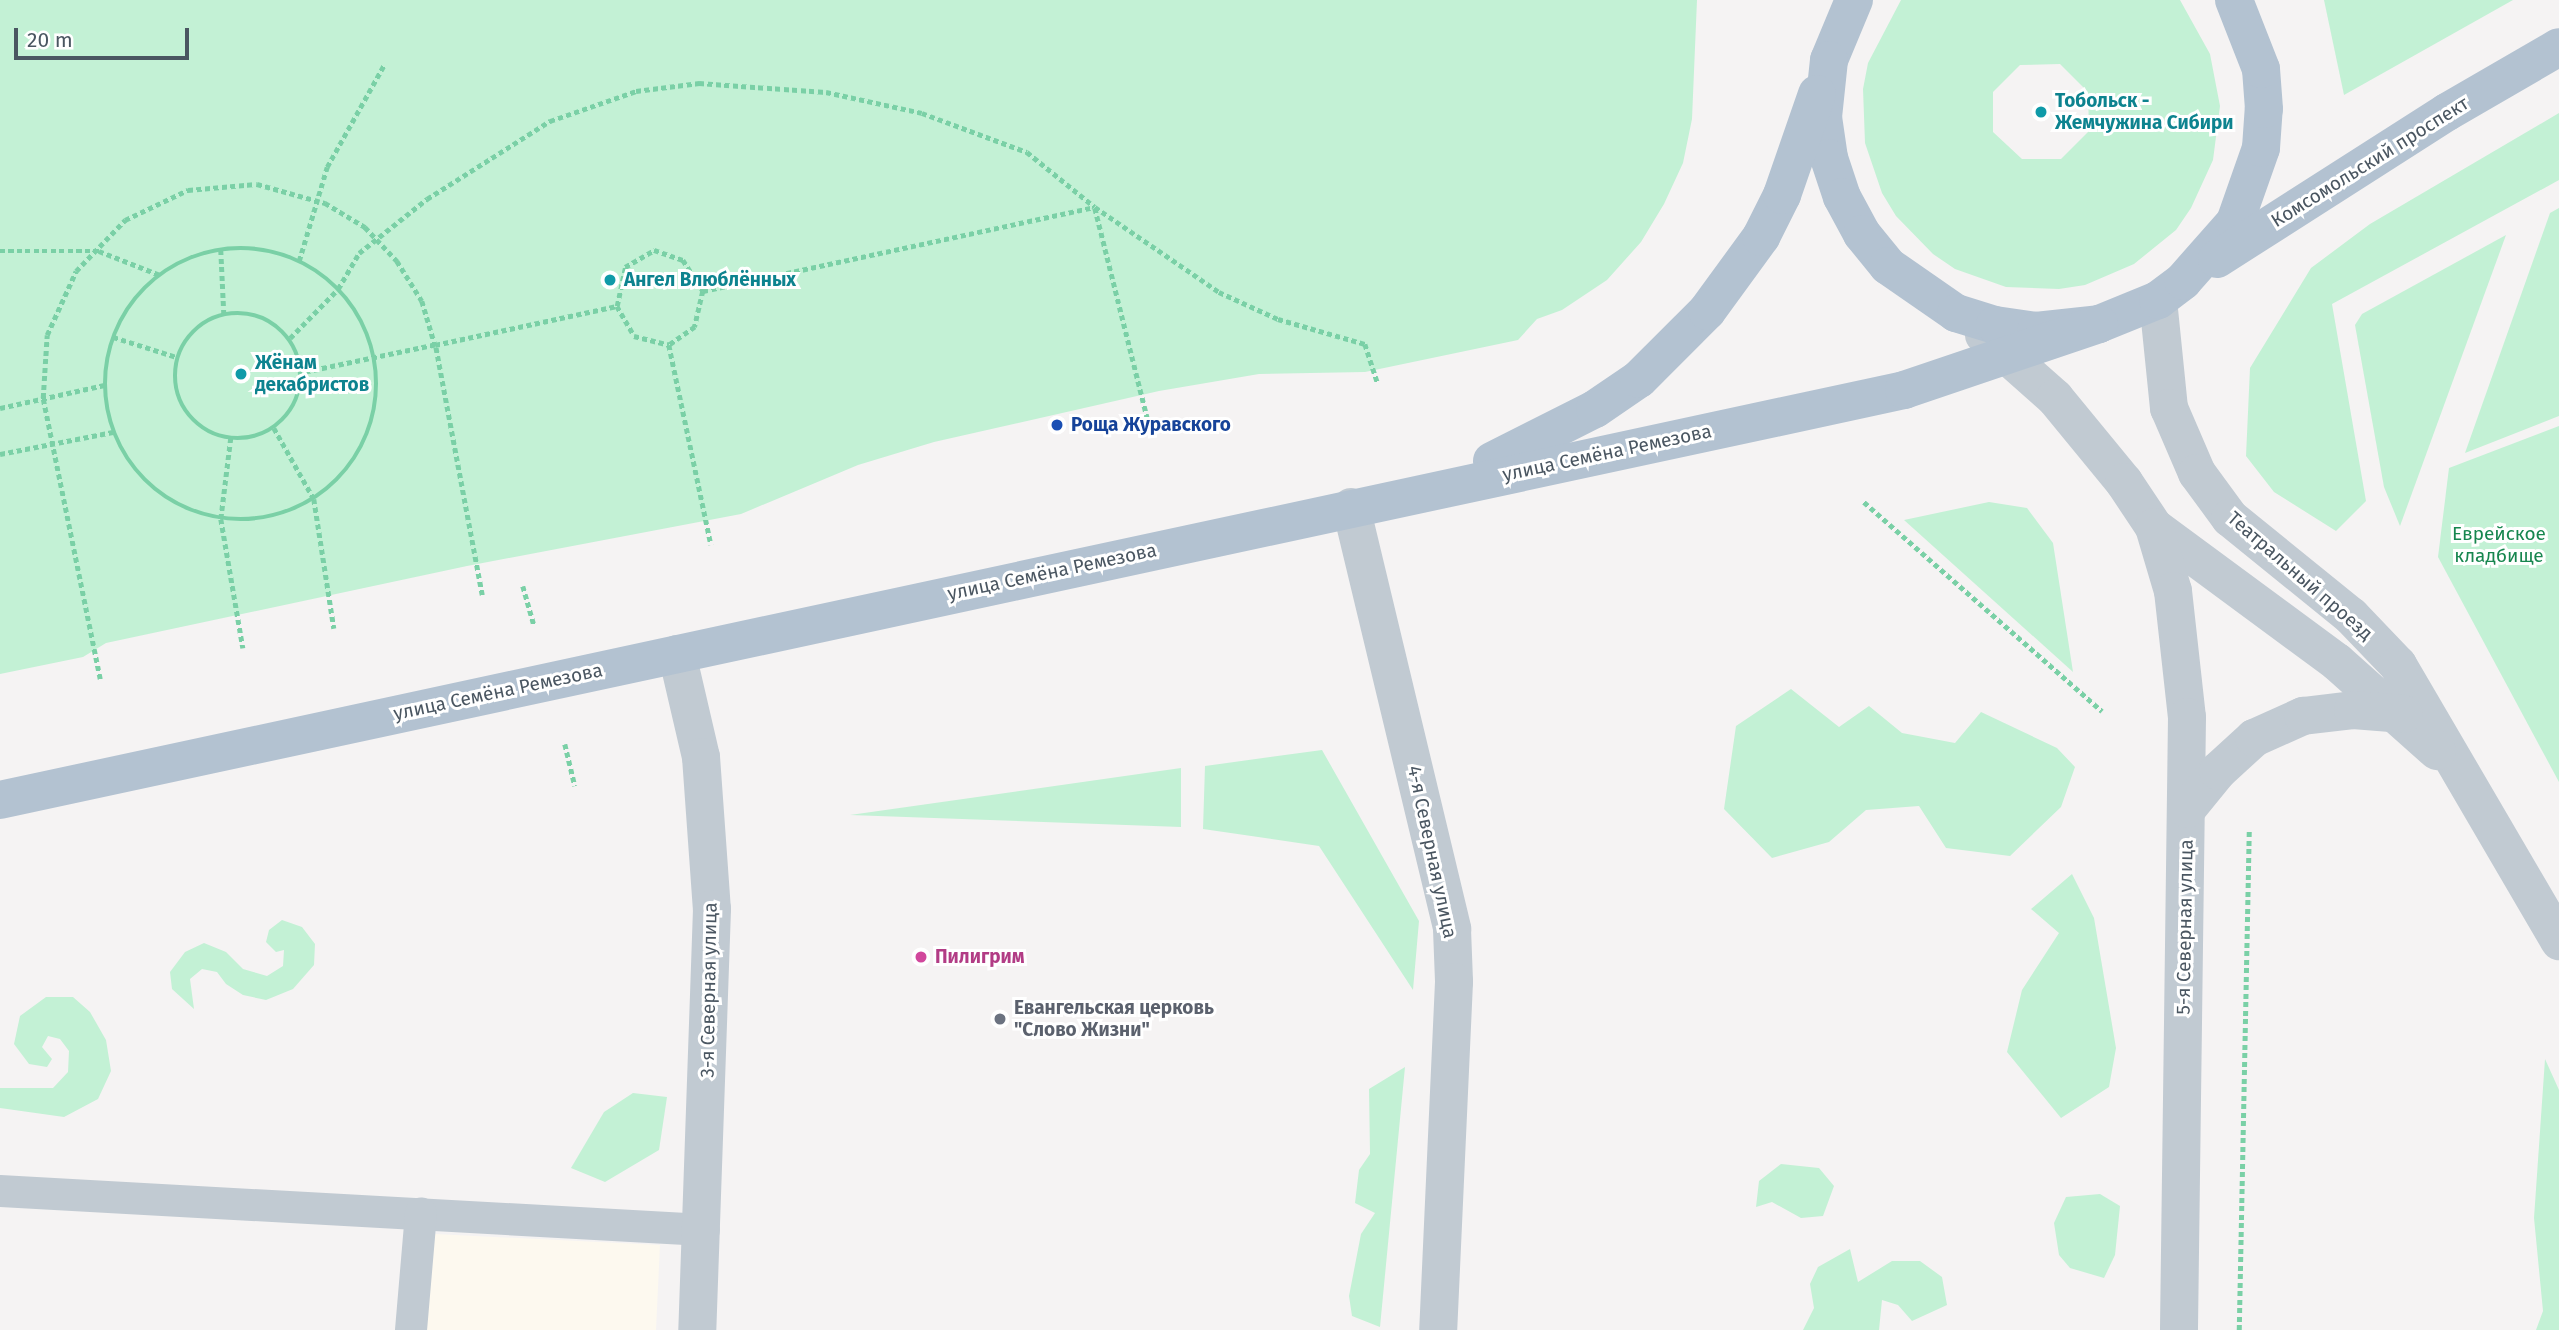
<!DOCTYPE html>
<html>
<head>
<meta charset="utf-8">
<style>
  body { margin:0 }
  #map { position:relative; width:2559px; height:1330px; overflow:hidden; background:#f5f3f3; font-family:"Fira Sans",sans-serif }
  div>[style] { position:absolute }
  .commercial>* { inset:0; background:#fdf9ef }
  .green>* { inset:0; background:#c3f1d5 }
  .path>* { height:4.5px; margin-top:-2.25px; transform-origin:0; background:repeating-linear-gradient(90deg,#7ad0a6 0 5px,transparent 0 8.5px) }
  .path>.ring { margin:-2.25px; padding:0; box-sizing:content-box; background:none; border:4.5px solid #7ad0a6; border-radius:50% }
  .lane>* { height:32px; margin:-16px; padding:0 16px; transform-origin:16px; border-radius:16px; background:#c1cad2 }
  .street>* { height:38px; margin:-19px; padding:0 19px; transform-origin:19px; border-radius:19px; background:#c1cad2 }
  .primary>* { height:38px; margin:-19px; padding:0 19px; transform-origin:19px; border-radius:19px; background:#b3c2d1 }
  .dots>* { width:19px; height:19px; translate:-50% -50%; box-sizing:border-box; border:4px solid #fff; border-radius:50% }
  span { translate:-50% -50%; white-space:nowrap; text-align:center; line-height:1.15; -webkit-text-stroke:6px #fff; paint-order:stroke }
  .culture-label { font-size:19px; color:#0d838f; font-weight:700 }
  .left { translate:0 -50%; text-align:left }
  .street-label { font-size:19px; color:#4a5661 }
  .transit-label { font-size:19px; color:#164399; font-weight:700 }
  .park-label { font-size:19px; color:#17864f }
  .hotel-label { font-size:19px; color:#b23c85; font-weight:700 }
  .worship-label { font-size:19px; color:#5b616d; font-weight:700 }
  .scale { position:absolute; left:14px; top:28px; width:175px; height:32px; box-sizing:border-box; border:4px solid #4a5661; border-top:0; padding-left:9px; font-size:21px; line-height:24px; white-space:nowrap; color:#4a5661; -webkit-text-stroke:5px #fff; paint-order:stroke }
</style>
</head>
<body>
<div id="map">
  <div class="commercial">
    <div style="clip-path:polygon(435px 1234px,660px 1245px,656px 1330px,425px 1330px)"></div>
  </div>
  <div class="green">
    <div style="clip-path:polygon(0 0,1697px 0,1692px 119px,1683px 163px,1664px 204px,1641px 242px,1607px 280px,1562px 310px,1537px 319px,1518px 340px,1365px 372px,1259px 374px,1159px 391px,934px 442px,858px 465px,741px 514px,467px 566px,106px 643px,83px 657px,0 674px)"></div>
    <div style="clip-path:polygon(evenodd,1901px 0,2180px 0,2210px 54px,2220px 106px,2213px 160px,2191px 208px,2176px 230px,2134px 264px,2085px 285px,2059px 289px,2006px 287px,1955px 269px,1933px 254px,1896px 216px,1882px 193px,1865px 143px,1863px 89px,1868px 63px,1901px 0,2060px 64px,2088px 92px,2089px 131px,2061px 159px,2022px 159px,1993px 132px,1993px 92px,2020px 65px,2060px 64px)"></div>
    <div style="clip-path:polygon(2324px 0,2513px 0,2344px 95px)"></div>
    <div style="clip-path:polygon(2559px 113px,2559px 180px,2332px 304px,2366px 501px,2336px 531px,2274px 492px,2246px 456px,2250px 368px,2311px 268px,2370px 224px)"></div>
    <div style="clip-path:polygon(2559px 208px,2559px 416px,2465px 453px,2550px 213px)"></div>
    <div style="clip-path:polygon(2506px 235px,2400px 526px,2384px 487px,2355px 325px,2362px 314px)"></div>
    <div style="clip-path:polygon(2559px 426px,2559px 782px,2438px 557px,2449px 468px)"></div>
    <div style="clip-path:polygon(1989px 502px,2027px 508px,2053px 543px,2073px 672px,1904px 520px)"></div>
    <div style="clip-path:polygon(1791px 689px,1839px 727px,1869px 706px,1902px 733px,1955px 743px,1981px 712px,2057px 748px,2075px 767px,2061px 807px,2010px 856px,1946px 848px,1919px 806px,1866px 810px,1829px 842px,1772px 858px,1724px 809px,1736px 726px)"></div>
    <div style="clip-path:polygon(1322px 750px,1419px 921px,1413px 990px,1319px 846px,1203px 829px,1205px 766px)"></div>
    <div style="clip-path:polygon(1181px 768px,1181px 827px,850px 815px)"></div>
    <div style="clip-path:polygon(2072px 874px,2094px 918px,2116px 1048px,2109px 1087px,2061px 1118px,2007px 1052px,2022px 990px,2059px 933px,2031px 909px)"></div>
    <div style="clip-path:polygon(282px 920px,302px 927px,315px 944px,314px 965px,293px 989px,266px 1000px,243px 995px,226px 984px,217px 972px,202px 969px,190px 979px,194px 1009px,172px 989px,170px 972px,185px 952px,204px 943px,226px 952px,243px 969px,267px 976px,283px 966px,284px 950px,276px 952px,266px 942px,269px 930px)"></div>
    <div style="clip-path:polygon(46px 997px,73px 997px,90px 1012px,106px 1040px,111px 1071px,98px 1099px,64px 1117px,0 1108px,0 1088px,53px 1088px,68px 1072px,69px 1051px,60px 1039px,48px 1036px,42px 1047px,52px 1059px,47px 1067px,29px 1064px,14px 1044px,20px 1016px)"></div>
    <div style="clip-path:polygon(2545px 1059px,2559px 1090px,2559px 1330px,2536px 1330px,2543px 1311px,2534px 1218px)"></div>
    <div style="clip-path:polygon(1405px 1067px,1380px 1327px,1352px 1316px,1349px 1296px,1361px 1234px,1375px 1213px,1355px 1203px,1359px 1170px,1370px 1154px,1369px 1089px)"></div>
    <div style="clip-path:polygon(633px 1093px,667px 1097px,659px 1150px,605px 1182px,571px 1168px,604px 1112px)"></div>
    <div style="clip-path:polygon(1781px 1164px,1819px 1168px,1834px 1186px,1823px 1216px,1801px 1218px,1772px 1202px,1756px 1207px,1759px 1181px)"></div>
    <div style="clip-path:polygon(2100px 1194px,2120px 1206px,2115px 1255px,2104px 1278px,2070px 1268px,2059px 1255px,2054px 1223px,2066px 1197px)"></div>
    <div style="clip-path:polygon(1850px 1249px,1858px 1282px,1892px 1261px,1920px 1261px,1942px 1277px,1947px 1305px,1912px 1321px,1898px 1305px,1882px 1300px,1879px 1330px,1803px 1330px,1814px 1308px,1810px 1284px,1818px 1267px)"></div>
  </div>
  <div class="path">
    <div style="left:1095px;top:208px;width:219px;rotate:76deg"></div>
    <div class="ring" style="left:105px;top:248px;width:267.5px;height:267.5px"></div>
    <div style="left:221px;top:250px;width:64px;rotate:87.3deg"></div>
    <div style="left:0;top:251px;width:99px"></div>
    <div style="left:99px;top:251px;width:66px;rotate:21.5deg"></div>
    <div style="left:299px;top:261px;width:98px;rotate:-73.4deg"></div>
    <div style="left:327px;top:167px;width:117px;rotate:-60.8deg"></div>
    <div style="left:703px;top:291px;width:400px;rotate:-12.1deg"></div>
    <div style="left:617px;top:306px;width:40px;rotate:-78deg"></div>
    <div style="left:625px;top:267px;width:34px;rotate:-30deg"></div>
    <div style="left:654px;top:250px;width:31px;rotate:19deg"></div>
    <div style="left:683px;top:260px;width:37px;rotate:57deg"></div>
    <div style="left:703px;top:291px;width:37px;rotate:103deg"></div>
    <div style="left:695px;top:327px;width:32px;rotate:145deg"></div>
    <div style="left:669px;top:345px;width:204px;rotate:78.1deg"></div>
    <div class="ring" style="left:175px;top:313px;width:121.5px;height:121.5px"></div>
    <div style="left:113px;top:337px;width:67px;rotate:17.4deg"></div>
    <div style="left:290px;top:338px;width:69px;rotate:-45.6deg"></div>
    <div style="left:338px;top:289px;width:42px;rotate:-59.7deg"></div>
    <div style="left:359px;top:253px;width:87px;rotate:-38.5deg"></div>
    <div style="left:427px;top:199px;width:146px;rotate:-32.4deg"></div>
    <div style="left:550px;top:121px;width:91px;rotate:-19.2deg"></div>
    <div style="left:636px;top:91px;width:64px;rotate:-7.2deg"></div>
    <div style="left:699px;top:83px;width:127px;rotate:4.1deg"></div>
    <div style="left:826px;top:92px;width:98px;rotate:12.3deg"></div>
    <div style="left:922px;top:113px;width:112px;rotate:20.4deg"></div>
    <div style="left:1027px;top:152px;width:87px;rotate:39deg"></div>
    <div style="left:1095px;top:207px;width:150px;rotate:34.4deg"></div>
    <div style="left:1219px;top:292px;width:65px;rotate:24.6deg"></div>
    <div style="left:1278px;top:319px;width:91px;rotate:16deg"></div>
    <div style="left:1365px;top:344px;width:42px;rotate:72deg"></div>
    <div style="left:0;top:408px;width:107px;rotate:-12.4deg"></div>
    <div style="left:274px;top:428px;width:81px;rotate:60.6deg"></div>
    <div style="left:314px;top:499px;width:131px;rotate:81.2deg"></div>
    <div style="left:231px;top:438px;width:82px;rotate:97deg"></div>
    <div style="left:221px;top:519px;width:131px;rotate:80.3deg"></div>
    <div style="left:0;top:454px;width:115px;rotate:-11deg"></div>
    <div style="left:1864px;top:502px;width:317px;rotate:41.3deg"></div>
    <div style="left:523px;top:586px;width:41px;rotate:74.2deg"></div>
    <div style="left:482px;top:595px;width:254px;rotate:-100.6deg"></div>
    <div style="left:435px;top:345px;width:186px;rotate:-12.1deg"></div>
    <div style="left:617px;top:306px;width:34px;rotate:60deg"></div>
    <div style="left:634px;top:336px;width:36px;rotate:14deg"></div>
    <div style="left:100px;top:679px;width:287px;rotate:-101.5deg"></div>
    <div style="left:43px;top:398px;width:63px;rotate:-86.4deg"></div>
    <div style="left:47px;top:335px;width:70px;rotate:-65.6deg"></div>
    <div style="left:76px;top:271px;width:71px;rotate:-46.1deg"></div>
    <div style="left:125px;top:220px;width:70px;rotate:-25.5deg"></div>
    <div style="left:188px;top:190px;width:69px;rotate:-5deg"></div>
    <div style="left:257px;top:184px;width:71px;rotate:15.6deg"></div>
    <div style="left:325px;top:203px;width:47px;rotate:31deg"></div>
    <div style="left:365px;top:227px;width:47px;rotate:46.7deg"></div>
    <div style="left:397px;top:261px;width:47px;rotate:58deg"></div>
    <div style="left:422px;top:301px;width:46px;rotate:73.5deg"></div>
    <div style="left:435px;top:345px;width:137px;rotate:168.2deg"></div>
    <div style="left:565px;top:744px;width:43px;rotate:76.6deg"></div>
    <div style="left:2239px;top:1330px;width:500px;rotate:-88.85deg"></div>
  </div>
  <div class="lane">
    <div style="left:0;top:1191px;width:705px;rotate:3.17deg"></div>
    <div style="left:411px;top:1330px;width:117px;rotate:-85.1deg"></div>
  </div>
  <div class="street">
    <div style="left:2158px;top:300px;width:109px;rotate:84.2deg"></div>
    <div style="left:2169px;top:408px;width:71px;rotate:66.7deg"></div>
    <div style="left:2197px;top:473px;width:56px;rotate:53.7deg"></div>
    <div style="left:2230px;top:518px;width:156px;rotate:39deg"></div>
    <div style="left:2351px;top:616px;width:68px;rotate:46.2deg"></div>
    <div style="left:2398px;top:665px;width:320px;rotate:59.7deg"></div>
    <div style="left:1984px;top:335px;width:95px;rotate:41.6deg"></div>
    <div style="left:2055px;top:398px;width:109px;rotate:50.6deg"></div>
    <div style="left:2124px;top:482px;width:54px;rotate:56.3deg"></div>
    <div style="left:2154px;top:527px;width:227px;rotate:36.4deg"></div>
    <div style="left:2337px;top:662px;width:134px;rotate:41.7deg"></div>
    <div style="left:1351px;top:507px;width:434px;rotate:76.5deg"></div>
    <div style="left:1452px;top:929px;width:53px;rotate:87.8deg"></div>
    <div style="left:1454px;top:982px;width:348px;rotate:92.6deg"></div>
    <div style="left:2154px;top:527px;width:67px;rotate:73.5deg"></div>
    <div style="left:2173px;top:591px;width:127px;rotate:83.7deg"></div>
    <div style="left:2187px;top:717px;width:613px;rotate:90.75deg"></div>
    <div style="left:677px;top:654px;width:106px;rotate:76.9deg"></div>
    <div style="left:701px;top:757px;width:152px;rotate:85.9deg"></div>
    <div style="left:712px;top:909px;width:421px;rotate:92deg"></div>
    <div style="left:2187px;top:809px;width:49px;rotate:-50.8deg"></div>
    <div style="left:2218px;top:771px;width:49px;rotate:-42.5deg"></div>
    <div style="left:2254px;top:738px;width:54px;rotate:-24.2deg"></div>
    <div style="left:2303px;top:716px;width:50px;rotate:-6.8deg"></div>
    <div style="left:2353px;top:710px;width:51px;rotate:4.5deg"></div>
  </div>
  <div class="primary">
    <div style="left:1854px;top:0;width:65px;rotate:112.6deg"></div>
    <div style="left:1829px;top:60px;width:57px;rotate:96deg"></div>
    <div style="left:1823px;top:117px;width:41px;rotate:81.7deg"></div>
    <div style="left:1829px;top:158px;width:41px;rotate:71.6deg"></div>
    <div style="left:1842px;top:197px;width:42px;rotate:61.6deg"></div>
    <div style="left:1862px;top:234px;width:41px;rotate:50.9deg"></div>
    <div style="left:1888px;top:266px;width:83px;rotate:34.7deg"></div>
    <div style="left:1956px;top:313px;width:41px;rotate:17.1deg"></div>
    <div style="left:1995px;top:325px;width:41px;rotate:8.3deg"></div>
    <div style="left:2036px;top:331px;width:63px;rotate:-6.3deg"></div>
    <div style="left:2099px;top:324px;width:64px;rotate:-22.1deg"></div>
    <div style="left:2158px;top:300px;width:31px;rotate:-37deg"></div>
    <div style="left:2183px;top:281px;width:79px;rotate:-48.6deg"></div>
    <div style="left:2235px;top:222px;width:78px;rotate:-70.6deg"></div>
    <div style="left:2261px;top:148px;width:39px;rotate:-86deg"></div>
    <div style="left:2264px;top:109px;width:40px;rotate:-94.3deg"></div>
    <div style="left:2261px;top:69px;width:74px;rotate:-111.4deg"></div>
    <div style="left:2217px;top:259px;width:273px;rotate:-32.6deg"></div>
    <div style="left:2447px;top:112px;width:129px;rotate:-30.1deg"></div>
    <div style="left:1492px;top:461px;width:115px;rotate:-26.8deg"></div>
    <div style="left:1595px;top:409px;width:53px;rotate:-34.3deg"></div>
    <div style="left:1639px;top:379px;width:96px;rotate:-45deg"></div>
    <div style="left:1707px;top:311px;width:92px;rotate:-53.9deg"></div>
    <div style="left:1761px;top:237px;width:47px;rotate:-63.4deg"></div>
    <div style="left:1782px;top:195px;width:107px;rotate:-70.9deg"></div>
    <div style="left:0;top:800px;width:1948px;rotate:-12.15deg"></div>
    <div style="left:1904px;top:390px;width:206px;rotate:-18.7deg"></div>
  </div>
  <div class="dots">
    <div style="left:2041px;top:112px;background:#0f9aa8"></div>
    <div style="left:610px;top:280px;background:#0f9aa8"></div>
    <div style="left:241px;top:374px;background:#0f9aa8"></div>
    <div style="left:1057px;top:425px;background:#1a4fb4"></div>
    <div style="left:921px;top:957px;background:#d1479c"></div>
    <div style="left:1000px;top:1019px;background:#6b7280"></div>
  </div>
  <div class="culture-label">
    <span class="left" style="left:2055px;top:112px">Тобольск -<br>Жемчужина Сибири</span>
    <span class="left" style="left:624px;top:280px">Ангел Влюблённых</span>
    <span class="left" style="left:255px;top:374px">Жёнам<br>декабристов</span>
  </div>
  <div class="street-label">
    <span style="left:2370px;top:162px;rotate:-32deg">Комсомольский проспект</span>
    <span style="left:1607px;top:453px;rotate:-12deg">улица Семёна Ремезова</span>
    <span style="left:1052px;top:572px;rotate:-12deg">улица Семёна Ремезова</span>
    <span style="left:2300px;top:576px;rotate:41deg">Театральный проезд</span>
    <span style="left:498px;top:692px;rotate:-12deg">улица Семёна Ремезова</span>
    <span style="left:1432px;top:852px;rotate:78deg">4-я Северная улица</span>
    <span style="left:2185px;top:927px;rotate:-89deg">5-я Северная улица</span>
    <span style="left:709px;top:990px;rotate:-89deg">3-я Северная улица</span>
  </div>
  <div class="transit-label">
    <span class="left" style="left:1071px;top:425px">Роща Журавского</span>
  </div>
  <div class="park-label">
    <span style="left:2499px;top:545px">Еврейское<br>кладбище</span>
  </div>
  <div class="hotel-label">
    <span class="left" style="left:935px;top:957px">Пилигрим</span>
  </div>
  <div class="worship-label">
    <span class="left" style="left:1014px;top:1019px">Евангельская церковь<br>"Слово Жизни"</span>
  </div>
  <div class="scale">20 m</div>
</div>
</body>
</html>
